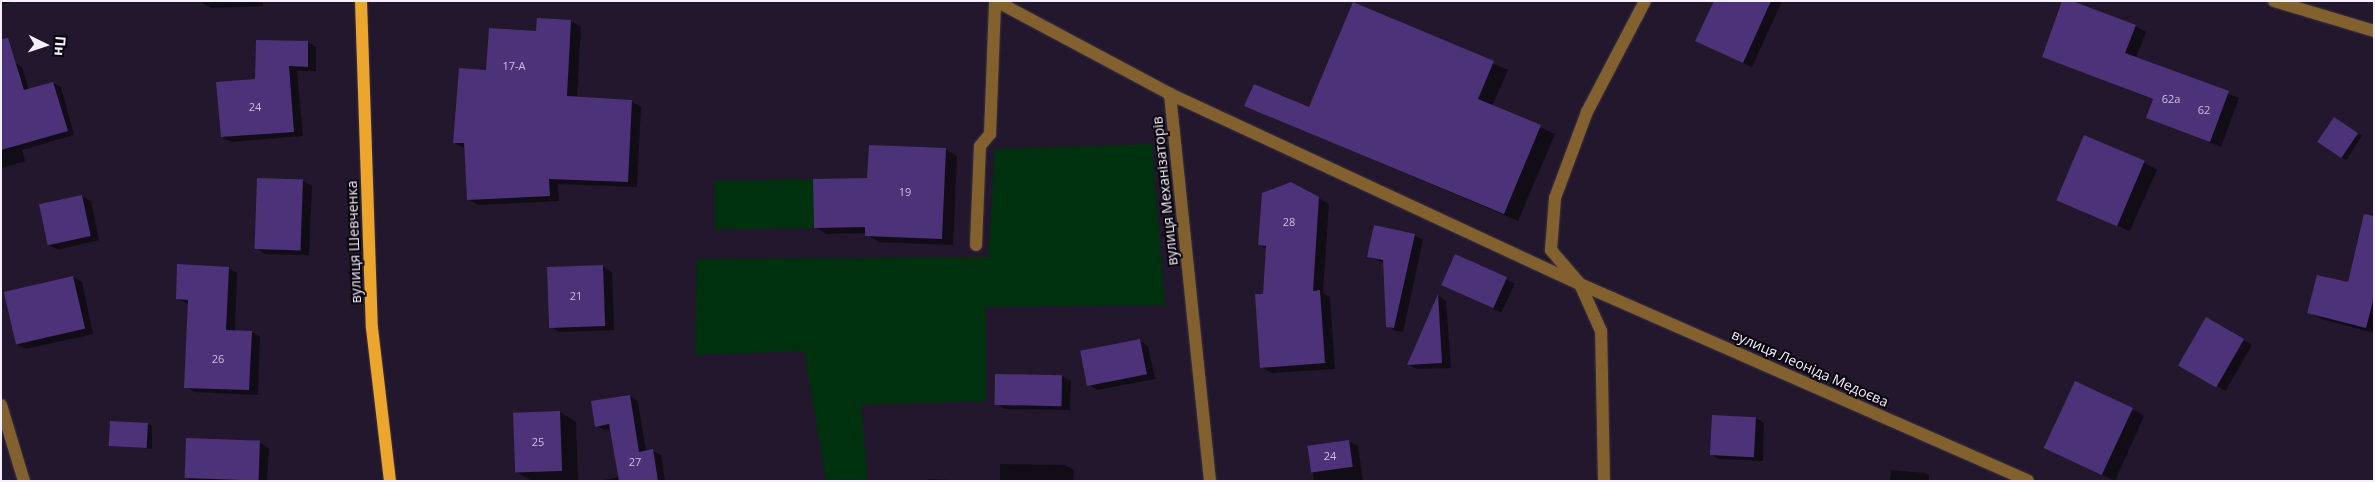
<!DOCTYPE html>
<html>
<head>
<meta charset="utf-8">
<style>
  body { margin:0 }
  #map { position:relative; width:2375px; height:482px; overflow:hidden; background:#22172c; font-family:"Open Sans",sans-serif }
  div>[style] { position:absolute }
  .green>* { inset:0; background:#00310f; transform-origin:0 0 }
  .shadow>* { inset:0; background:#0007; transform-origin:0 0 }
  .building>* { inset:0; background:#4c3279; transform-origin:0 0 }
  .roads { filter:drop-shadow(0 0 1px #3b3145) drop-shadow(0 0 1px #3b3145) }
  .minor>* { height:12px; margin:-6px; padding:0 6px; transform-origin:6px; border-radius:6px; background:#82612f }
  .major>* { height:12px; margin:-6px; padding:0 6px; transform-origin:6px; border-radius:6px; background:#eca52d }
  span { translate:-50% -50%; white-space:nowrap; text-align:center; line-height:1.15; -webkit-text-stroke:4px #09050d; paint-order:stroke }
  .number-label { font-size:11px; color:#ccc0dd }
  .number-label span { -webkit-text-stroke-width:0 }
  .street-label { font-size:14px; color:#f6effe }
  .frame { position:absolute; inset:0; border:2px solid #f6effe; pointer-events:none }
  .north { position:absolute; left:20px; top:20px; width:50px; height:50px; -webkit-text-stroke:4px #09050d; paint-order:stroke; rotate:94deg; font-size:14px; font-weight:700; line-height:20px; text-align:center; color:#f6effe }
  .north::after { content:''; display:block; margin:auto; width:18px; height:22px; background:#f6effe; clip-path:polygon(50% 0,100% 100%,50% 72%,0 100%) }
</style>
</head>
<body>
<div id="map">
  <div class="green">
    <div style="clip-path:polygon(1152px 144px,1165px 305px,986px 307px,986px 401px,861px 405px,868px 481px,826px 481px,804px 351px,695px 355px,697px 259px,988px 257px,995px 149px)"></div>
    <div style="left:813px;top:179px;width:49px;height:99px;rotate:89deg"></div>
  </div>
  <div class="shadow">
    <div style="clip-path:polygon(1px 1px,14px 1px,1px 5px)"></div>
    <div style="clip-path:polygon(199px 1px,263px 1px,263px 6px,211px 8px)"></div>
    <div style="clip-path:polygon(1715px 1px,1782px 1px,1752px 67px,1706px 45px)"></div>
    <div style="clip-path:polygon(1353px 3px,1508px 70px,1492px 106px,1555px 134px,1518px 221px,1246px 106px,1310px 109px)"></div>
    <div style="clip-path:polygon(538px 19px,571px 21px,581px 27px,577px 98px,631px 101px,641px 107px,637px 187px,558px 184px,559px 201px,478px 205px,468px 199px,464px 148px,455px 143px,488px 71px,537px 32px)"></div>
    <div style="clip-path:polygon(2135px 26px,2146px 32px,2136px 58px,2239px 98px,2221px 147px,2148px 117px,2154px 100px,2043px 57px)"></div>
    <div style="clip-path:polygon(307px 42px,316px 47px,316px 71px,297px 71px,303px 136px,231px 142px,222px 137px,257px 80px)"></div>
    <div style="clip-path:polygon(15px 63px,22px 67px,29px 90px,53px 83px,61px 87px,74px 135px,22px 150px,25px 161px,2px 168px,1px 67px)"></div>
    <div style="clip-path:polygon(2339px 121px,2362px 136px,2346px 160px,2341px 157px)"></div>
    <div style="left:2085px;top:137px;width:79px;height:68px;rotate:24deg"></div>
    <div style="clip-path:polygon(945px 149px,957px 156px,953px 245px,878px 242px,866px 233px,826px 234px,815px 227px,869px 179px)"></div>
    <div style="clip-path:polygon(259px 179px,303px 181px,312px 186px,309px 255px,265px 254px,256px 248px)"></div>
    <div style="clip-path:polygon(1291px 183px,1329px 204px,1323px 293px,1330px 297px,1335px 369px,1272px 373px,1261px 367px,1268px 249px,1260px 245px)"></div>
    <div style="clip-path:polygon(82px 196px,91px 201px,99px 240px,58px 250px,49px 245px)"></div>
    <div style="clip-path:polygon(1414px 235px,1423px 240px,1403px 332px,1396px 331px,1387px 326px,1384px 263px,1368px 256px)"></div>
    <div style="clip-path:polygon(2374px 254px,2374px 333px,2321px 319px,2309px 312px,2348px 284px)"></div>
    <div style="left:1456px;top:256px;width:65px;height:32px;rotate:25deg"></div>
    <div style="clip-path:polygon(603px 267px,612px 272px,614px 330px,559px 332px,551px 327px)"></div>
    <div style="clip-path:polygon(228px 268px,237px 273px,235px 331px,251px 332px,260px 337px,258px 395px,194px 392px,186px 387px,189px 304px,177px 299px)"></div>
    <div style="clip-path:polygon(73px 277px,82px 282px,93px 334px,26px 349px,17px 344px)"></div>
    <div style="clip-path:polygon(1438px 296px,1446px 301px,1451px 368px,1417px 369px,1409px 365px)"></div>
    <div style="left:2207px;top:319px;width:52px;height:53px;rotate:30deg"></div>
    <div style="clip-path:polygon(1140px 341px,1148px 346px,1155px 379px,1097px 390px,1088px 384px)"></div>
    <div style="clip-path:polygon(1062px 376px,1071px 381px,1070px 410px,1005px 409px,996px 404px)"></div>
    <div style="clip-path:polygon(630px 396px,638px 401px,646px 452px,653px 451px,661px 455px,665px 481px,600px 481px,619px 477px,611px 429px,604px 430px,597px 426px)"></div>
    <div style="clip-path:polygon(2132px 409px,2144px 416px,2115px 481px,2046px 448px)"></div>
    <div style="clip-path:polygon(560px 412px,576px 422px,578px 480px,532px 481px,516px 472px)"></div>
    <div style="clip-path:polygon(1756px 418px,1764px 423px,1763px 461px,1719px 459px,1711px 454px)"></div>
    <div style="clip-path:polygon(148px 424px,152px 426px,152px 449px,110px 445px)"></div>
    <div style="clip-path:polygon(187px 440px,260px 443px,269px 448px,267px 481px,191px 481px,185px 477px)"></div>
    <div style="clip-path:polygon(1349px 441px,1358px 446px,1363px 481px,1314px 481px,1309px 447px)"></div>
    <div style="clip-path:polygon(1000px 464px,1065px 465px,1074px 470px,1073px 481px,1000px 481px)"></div>
    <div style="clip-path:polygon(1891px 470px,1925px 473px,1929px 475px,1929px 481px,1890px 481px)"></div>
    <div style="clip-path:polygon(928px 479px,974px 481px,928px 481px)"></div>
  </div>
  <div class="building">
    <div style="clip-path:polygon(1714px 1px,1771px 1px,1743px 63px,1695px 41px)"></div>
    <div style="clip-path:polygon(2062px 1px,2072px 1px,2136px 25px,2125px 53px,2229px 91px,2210px 142px,2146px 118px,2153px 99px,2042px 57px)"></div>
    <div style="clip-path:polygon(1353px 2px,1494px 61px,1478px 99px,1541px 125px,1504px 214px,1244px 106px,1254px 84px,1309px 107px)"></div>
    <div style="clip-path:polygon(537px 18px,571px 20px,567px 96px,632px 100px,628px 182px,549px 179px,550px 196px,467px 200px,464px 143px,453px 143px,459px 68px,486px 70px,489px 28px,536px 31px)"></div>
    <div style="clip-path:polygon(8px 38px,24px 90px,53px 82px,68px 131px,1px 150px,1px 39px)"></div>
    <div style="clip-path:polygon(256px 40px,308px 41px,308px 67px,289px 66px,294px 132px,221px 137px,216px 82px,255px 79px)"></div>
    <div style="left:2334px;top:117px;width:29px;height:30px;rotate:34deg"></div>
    <div style="left:2084px;top:135px;width:66px;height:71px;rotate:23deg"></div>
    <div style="clip-path:polygon(869px 145px,946px 148px,942px 239px,865px 236px,865px 227px,814px 228px,813px 179px,867px 178px)"></div>
    <div style="left:257px;top:178px;width:46px;height:71px;rotate:2deg"></div>
    <div style="clip-path:polygon(1291px 182px,1319px 197px,1313px 291px,1320px 290px,1325px 363px,1260px 368px,1255px 294px,1263px 294px,1266px 246px,1258px 245px,1262px 193px)"></div>
    <div style="left:82px;top:195px;width:42px;height:44px;rotate:78deg"></div>
    <div style="clip-path:polygon(2364px 214px,2374px 216px,2374px 297px,2366px 328px,2307px 313px,2317px 275px,2348px 282px)"></div>
    <div style="clip-path:polygon(1374px 225px,1415px 234px,1394px 328px,1386px 327px,1383px 260px,1367px 257px)"></div>
    <div style="left:1455px;top:254px;width:57px;height:34px;rotate:24deg"></div>
    <div style="clip-path:polygon(177px 264px,229px 267px,226px 330px,252px 331px,249px 390px,184px 388px,188px 300px,176px 299px)"></div>
    <div style="left:603px;top:265px;width:61px;height:56px;rotate:88deg"></div>
    <div style="left:73px;top:276px;width:54px;height:71px;rotate:77deg"></div>
    <div style="clip-path:polygon(1438px 294px,1442px 363px,1407px 365px)"></div>
    <div style="left:2206px;top:317px;width:44px;height:56px;rotate:30deg"></div>
    <div style="left:1140px;top:339px;width:36px;height:61px;rotate:79deg"></div>
    <div style="left:995px;top:374px;width:67px;height:31px;rotate:1deg"></div>
    <div style="left:2075px;top:381px;width:64px;height:74px;rotate:25deg"></div>
    <div style="clip-path:polygon(630px 395px,639px 452px,653px 449px,658px 481px,619px 481px,609px 424px,595px 427px,591px 401px)"></div>
    <div style="left:560px;top:411px;width:60px;height:47px;rotate:88deg"></div>
    <div style="left:1712px;top:415px;width:44px;height:40px;rotate:3deg"></div>
    <div style="left:110px;top:421px;width:38px;height:25px;rotate:3deg"></div>
    <div style="left:186px;top:438px;width:74px;height:40px;rotate:2deg"></div>
    <div style="left:1349px;top:440px;width:27px;height:42px;rotate:82deg"></div>
  </div>
  <div class="roads">
    <div class="minor">
      <div style="left:996px;top:1px;width:197px;rotate:28.1deg"></div>
      <div style="left:1170px;top:94px;width:389px;rotate:84.1deg"></div>
      <div style="left:2274px;top:1px;width:104px;rotate:16.7deg"></div>
      <div style="left:1170px;top:94px;width:452px;rotate:24.9deg"></div>
      <div style="left:1580px;top:284px;width:489px;rotate:23.7deg"></div>
      <div style="left:976px;top:245px;width:99px;rotate:-87.7deg"></div>
      <div style="left:980px;top:146px;width:16px;rotate:-50deg"></div>
      <div style="left:990px;top:134px;width:133px;rotate:-87.8deg"></div>
      <div style="left:1px;top:405px;width:79px;rotate:73.2deg"></div>
      <div style="left:1604px;top:481px;width:150px;rotate:-91.1deg"></div>
      <div style="left:1601px;top:331px;width:51px;rotate:-114.1deg"></div>
      <div style="left:1580px;top:284px;width:45px;rotate:-130.5deg"></div>
      <div style="left:1551px;top:250px;width:52px;rotate:-85.6deg"></div>
      <div style="left:1555px;top:198px;width:92px;rotate:-69.6deg"></div>
      <div style="left:1587px;top:112px;width:125px;rotate:-62.4deg"></div>
    </div>
    <div class="major">
      <div style="left:361px;top:1px;width:327px;rotate:88.1deg"></div>
      <div style="left:372px;top:328px;width:154px;rotate:83.3deg"></div>
    </div>
  </div>
  <div class="number-label">
    <span style="left:514px;top:66px">17-А</span>
    <span style="left:2171px;top:99px">62а</span>
    <span style="left:255px;top:107px">24</span>
    <span style="left:2204px;top:110px">62</span>
    <span style="left:905px;top:192px">19</span>
    <span style="left:1289px;top:222px">28</span>
    <span style="left:576px;top:296px">21</span>
    <span style="left:218px;top:359px">26</span>
    <span style="left:538px;top:442px">25</span>
    <span style="left:1330px;top:456px">24</span>
    <span style="left:635px;top:462px">27</span>
  </div>
  <div class="street-label">
    <span style="left:1165px;top:191px;rotate:-96deg">вулиця Механізаторів</span>
    <span style="left:354px;top:242px;rotate:-92deg">вулиця Шевченка</span>
    <span style="left:1810px;top:368px;rotate:24deg">вулиця Леоніда Медоєва</span>
  </div>
  <div class="frame"></div>
  <div class="north">Пн</div>
</div>
</body>
</html>
